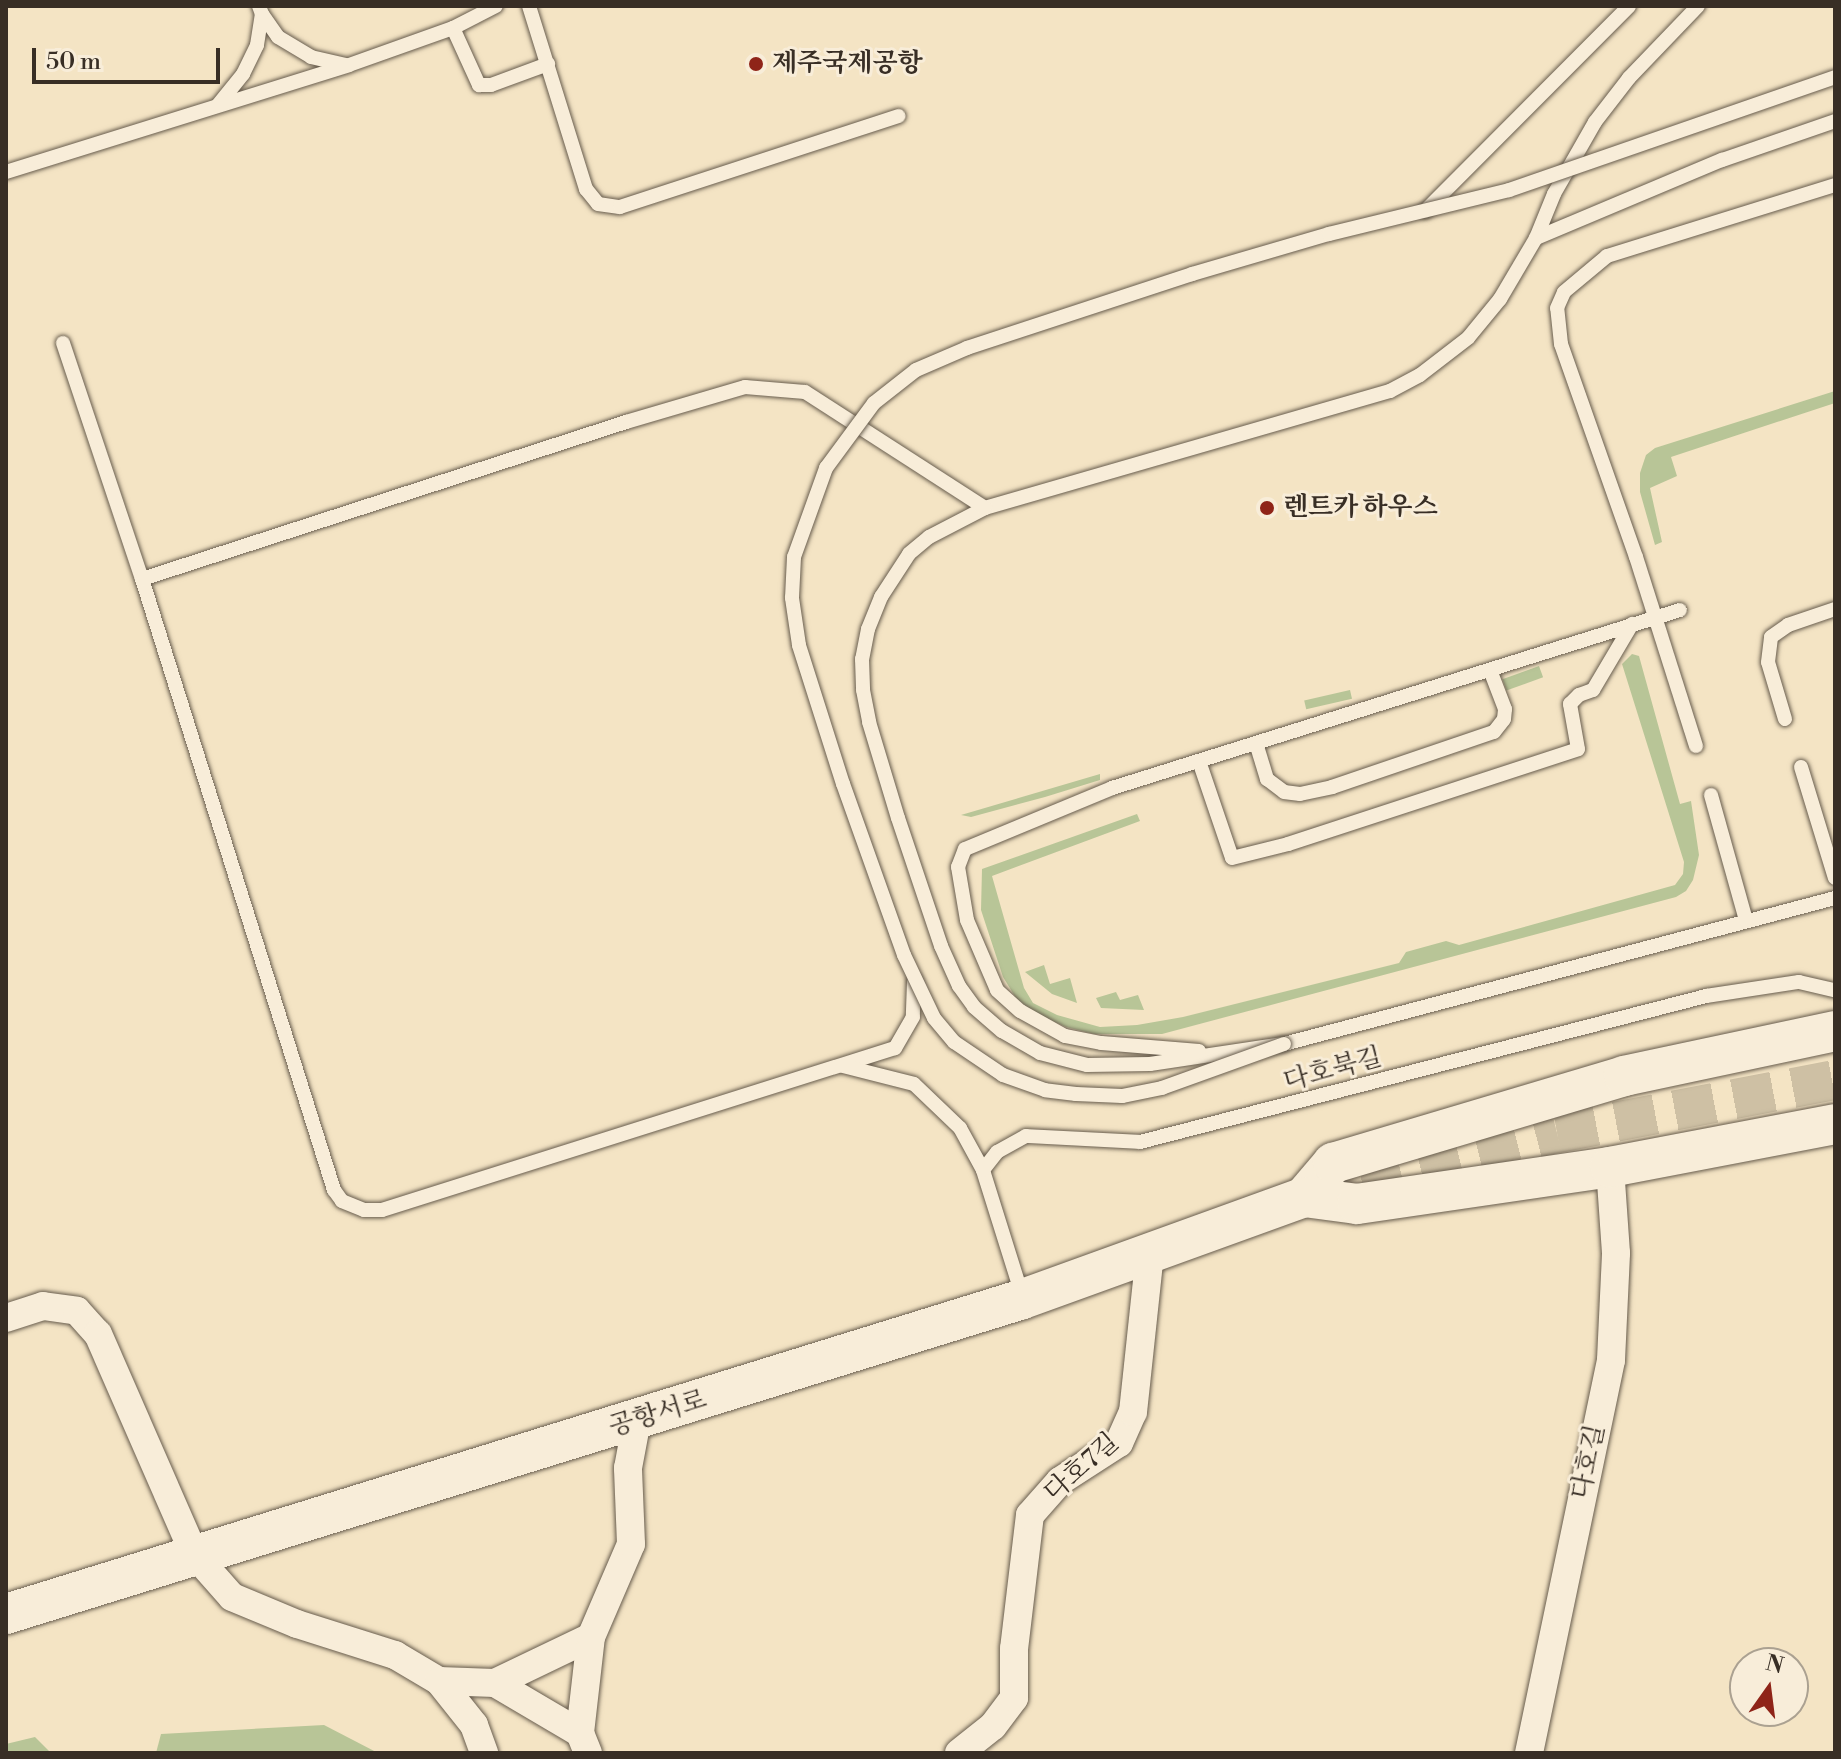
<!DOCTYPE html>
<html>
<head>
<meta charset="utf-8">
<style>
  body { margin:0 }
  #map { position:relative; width:1841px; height:1759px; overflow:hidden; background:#f4e4c4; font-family:"Libre Bodoni","Noto Serif KR",serif }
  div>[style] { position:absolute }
  .green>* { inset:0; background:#b8c597; transform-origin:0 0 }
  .secondary-tunnel>* { height:40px; margin-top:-20px; transform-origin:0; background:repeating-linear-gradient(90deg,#cec0a4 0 40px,transparent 0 60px) }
  .roads { filter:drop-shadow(0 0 2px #675c4d) drop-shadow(0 0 2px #675c4d) }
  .lane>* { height:14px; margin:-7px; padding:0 7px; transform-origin:7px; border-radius:7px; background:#f8edd9 }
  .street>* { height:28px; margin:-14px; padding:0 14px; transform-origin:14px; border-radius:14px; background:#f8edd9 }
  .secondary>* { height:40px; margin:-20px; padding:0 20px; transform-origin:20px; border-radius:20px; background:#f8edd9 }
  .bridges { filter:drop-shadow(0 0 2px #675c4d) drop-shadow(0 0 2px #675c4d) }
  .lane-bridge>* { height:14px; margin:-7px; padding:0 7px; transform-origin:7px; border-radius:7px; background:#f8edd9 }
  .dots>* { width:22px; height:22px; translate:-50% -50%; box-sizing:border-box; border:4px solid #f8edd9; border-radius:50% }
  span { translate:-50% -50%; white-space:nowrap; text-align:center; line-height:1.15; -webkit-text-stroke:6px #f8edd9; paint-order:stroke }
  .poi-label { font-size:26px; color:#382e25; font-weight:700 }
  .left { translate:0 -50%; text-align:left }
  .street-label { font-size:26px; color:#382e25 }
  .frame { position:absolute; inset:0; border:8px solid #382e25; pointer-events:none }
  .north { position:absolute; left:1729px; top:1647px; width:80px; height:80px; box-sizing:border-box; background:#f8edd9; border:2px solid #aba191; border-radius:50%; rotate:14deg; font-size:22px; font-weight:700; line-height:32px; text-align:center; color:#382e25 }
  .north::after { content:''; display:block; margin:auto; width:28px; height:36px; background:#8f2418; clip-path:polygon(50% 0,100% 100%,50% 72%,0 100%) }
  .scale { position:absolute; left:32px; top:48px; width:188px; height:36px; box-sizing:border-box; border:4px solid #382e25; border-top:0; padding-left:10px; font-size:24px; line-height:28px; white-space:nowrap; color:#382e25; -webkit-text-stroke:6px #f8edd9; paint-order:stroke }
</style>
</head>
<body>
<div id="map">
  <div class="green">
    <div style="clip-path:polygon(1835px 391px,1835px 403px,1671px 457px,1677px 476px,1650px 488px,1662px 542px,1655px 545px,1640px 492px,1640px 473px,1646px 455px,1655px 448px)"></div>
    <div style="clip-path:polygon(1632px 654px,1639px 656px,1680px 804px,1691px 801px,1699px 855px,1693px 880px,1686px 891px,1676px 897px,1162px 1034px,1094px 1034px,1066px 1027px,1035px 1013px,1016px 998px,1003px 977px,981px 910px,982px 869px,1137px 814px,1140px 821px,992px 876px,1024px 988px,1033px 1003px,1057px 1015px,1100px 1027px,1137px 1025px,1183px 1017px,1399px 963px,1406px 952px,1446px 941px,1459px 945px,1675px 885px,1683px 874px,1684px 862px,1622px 664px)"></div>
    <div style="left:1539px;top:666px;width:12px;height:39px;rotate:70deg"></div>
    <div style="left:1350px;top:690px;width:9px;height:47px;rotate:77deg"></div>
    <div style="clip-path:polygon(1100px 774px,1100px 780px,1045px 797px,971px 817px,961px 815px)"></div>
    <div style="clip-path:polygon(1044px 965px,1050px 984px,1070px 978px,1077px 1003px,1052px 994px,1025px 972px)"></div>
    <div style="clip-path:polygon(1116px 992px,1120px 1000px,1138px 995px,1144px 1010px,1101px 1008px,1096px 998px)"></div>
    <div style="clip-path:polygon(324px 1725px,378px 1753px,156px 1753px,161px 1734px)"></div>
    <div style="clip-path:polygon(35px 1737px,51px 1753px,6px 1753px,6px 1744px)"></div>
  </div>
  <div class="secondary-tunnel">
    <div style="left:1304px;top:1197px;width:261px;rotate:-14.2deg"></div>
    <div style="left:1557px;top:1133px;width:283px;rotate:-10.8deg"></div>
  </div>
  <div class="roads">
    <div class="lane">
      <div style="left:529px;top:6px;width:192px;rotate:72.7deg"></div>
      <div style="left:586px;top:189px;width:19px;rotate:51deg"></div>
      <div style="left:598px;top:204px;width:22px;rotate:8deg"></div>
      <div style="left:620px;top:207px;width:293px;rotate:-18.1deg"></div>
      <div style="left:1698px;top:6px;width:100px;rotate:133.8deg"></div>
      <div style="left:1629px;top:78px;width:56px;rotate:127.7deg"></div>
      <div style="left:1595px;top:122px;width:83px;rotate:119.7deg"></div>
      <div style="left:1554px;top:194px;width:48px;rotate:112.2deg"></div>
      <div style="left:1536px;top:238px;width:71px;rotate:120.5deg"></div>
      <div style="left:1500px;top:299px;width:50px;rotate:129.4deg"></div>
      <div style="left:1468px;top:338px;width:61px;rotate:142.4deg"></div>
      <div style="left:1420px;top:375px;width:34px;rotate:152deg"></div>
      <div style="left:1390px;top:391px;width:422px;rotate:163.9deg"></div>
      <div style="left:985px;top:508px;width:63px;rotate:152.6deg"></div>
      <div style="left:929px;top:537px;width:26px;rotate:140deg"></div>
      <div style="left:909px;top:554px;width:51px;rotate:123.1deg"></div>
      <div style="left:881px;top:597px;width:35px;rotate:112deg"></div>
      <div style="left:868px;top:629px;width:31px;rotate:101deg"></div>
      <div style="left:862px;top:659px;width:31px;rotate:88deg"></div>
      <div style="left:863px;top:690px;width:33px;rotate:79deg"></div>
      <div style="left:869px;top:722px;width:100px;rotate:73.2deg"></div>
      <div style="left:898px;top:818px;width:135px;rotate:71.4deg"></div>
      <div style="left:941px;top:946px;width:44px;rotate:65.8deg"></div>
      <div style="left:959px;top:986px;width:26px;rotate:54deg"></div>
      <div style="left:974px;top:1007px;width:37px;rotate:41deg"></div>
      <div style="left:1002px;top:1031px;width:44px;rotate:30.1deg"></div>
      <div style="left:1040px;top:1053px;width:49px;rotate:14.3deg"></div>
      <div style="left:1087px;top:1065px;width:63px;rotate:-0.9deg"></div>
      <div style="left:1150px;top:1064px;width:135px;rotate:-8.5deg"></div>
      <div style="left:1284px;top:1044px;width:570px;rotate:-14.84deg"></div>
      <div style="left:262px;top:14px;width:28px;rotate:55deg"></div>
      <div style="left:278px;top:37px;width:39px;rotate:31deg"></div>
      <div style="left:311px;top:57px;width:37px;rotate:13deg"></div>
      <div style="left:453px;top:28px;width:63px;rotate:65.5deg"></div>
      <div style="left:479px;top:85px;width:12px"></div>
      <div style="left:491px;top:85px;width:61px;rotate:-20.2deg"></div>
      <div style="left:218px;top:105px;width:40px;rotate:-51deg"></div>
      <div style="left:243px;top:74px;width:32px;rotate:-64deg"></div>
      <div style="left:257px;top:45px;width:31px;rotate:-81deg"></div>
      <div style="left:262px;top:14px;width:9px;rotate:-111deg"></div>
      <div style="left:6px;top:172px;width:359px;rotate:-17.3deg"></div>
      <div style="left:349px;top:65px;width:110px;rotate:-19.6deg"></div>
      <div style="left:453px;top:28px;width:48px;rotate:-27.1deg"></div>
      <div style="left:1425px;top:211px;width:289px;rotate:-45.1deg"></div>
      <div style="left:1536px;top:238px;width:202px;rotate:-22.8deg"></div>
      <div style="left:1722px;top:160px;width:120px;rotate:-19deg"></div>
      <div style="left:63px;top:343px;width:249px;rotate:71.5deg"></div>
      <div style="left:1785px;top:719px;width:59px;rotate:-106.6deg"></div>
      <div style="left:1768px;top:662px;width:25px;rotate:-83deg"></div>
      <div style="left:1771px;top:637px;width:21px;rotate:-35deg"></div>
      <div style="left:1788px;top:625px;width:50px;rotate:-18.8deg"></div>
      <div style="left:1256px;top:743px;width:38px;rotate:73deg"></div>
      <div style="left:1267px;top:779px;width:21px;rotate:37deg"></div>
      <div style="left:1284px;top:792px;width:16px;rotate:7deg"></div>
      <div style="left:1300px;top:794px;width:33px;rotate:-12deg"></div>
      <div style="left:1332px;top:787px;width:171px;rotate:-18.8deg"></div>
      <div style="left:1494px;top:732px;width:16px;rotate:-52deg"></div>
      <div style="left:1504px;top:719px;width:10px;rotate:-84deg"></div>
      <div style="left:1505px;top:709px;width:42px;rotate:-111deg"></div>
      <div style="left:1696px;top:746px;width:198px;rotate:-107.6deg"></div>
      <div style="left:1636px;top:557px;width:226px;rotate:-109.4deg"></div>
      <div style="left:1561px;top:344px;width:36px;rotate:-96deg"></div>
      <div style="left:1557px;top:308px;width:17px;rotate:-66deg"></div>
      <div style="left:1564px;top:292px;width:56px;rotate:-39.9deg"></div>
      <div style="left:1607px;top:256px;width:239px;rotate:-17.3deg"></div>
      <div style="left:1199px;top:761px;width:102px;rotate:71.2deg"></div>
      <div style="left:1232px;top:858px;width:58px;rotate:-14deg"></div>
      <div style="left:1288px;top:844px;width:305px;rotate:-18.1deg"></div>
      <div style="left:1578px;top:749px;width:46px;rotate:-100.1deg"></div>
      <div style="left:1570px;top:704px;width:13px;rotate:-45deg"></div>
      <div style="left:1579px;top:695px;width:15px;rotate:-20deg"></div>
      <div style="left:1593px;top:690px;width:77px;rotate:-59.4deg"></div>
      <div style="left:1801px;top:767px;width:116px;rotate:73deg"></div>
      <div style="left:1711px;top:795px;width:130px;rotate:74.4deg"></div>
      <div style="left:914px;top:982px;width:35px;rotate:92deg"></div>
      <div style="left:913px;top:1017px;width:36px;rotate:120deg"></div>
      <div style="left:895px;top:1048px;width:538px;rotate:162.47deg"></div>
      <div style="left:382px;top:1210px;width:18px;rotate:180deg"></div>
      <div style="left:364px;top:1210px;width:24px;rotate:-158deg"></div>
      <div style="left:342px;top:1201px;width:14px;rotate:-126deg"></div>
      <div style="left:334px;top:1190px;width:640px;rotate:-107.44deg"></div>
      <div style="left:142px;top:579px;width:509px;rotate:-17.97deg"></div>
      <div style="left:626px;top:422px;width:124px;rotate:-16.4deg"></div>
      <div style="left:745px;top:387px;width:60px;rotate:4.8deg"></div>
      <div style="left:805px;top:392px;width:214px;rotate:32.8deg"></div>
      <div style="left:1199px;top:1051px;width:98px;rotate:-175.3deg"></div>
      <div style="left:1101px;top:1043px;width:37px;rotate:-169deg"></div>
      <div style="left:1065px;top:1036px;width:51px;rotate:-150.9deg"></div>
      <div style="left:1020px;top:1011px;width:31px;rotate:-138deg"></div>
      <div style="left:997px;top:990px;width:76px;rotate:-113.2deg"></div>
      <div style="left:967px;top:920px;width:54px;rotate:-99.6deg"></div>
      <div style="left:958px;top:867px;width:19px;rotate:-69deg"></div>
      <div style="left:965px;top:849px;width:159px;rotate:-22.5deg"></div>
      <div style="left:1112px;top:788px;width:595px;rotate:-17.4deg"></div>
      <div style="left:843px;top:1066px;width:73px;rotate:14.2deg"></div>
      <div style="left:914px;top:1084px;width:64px;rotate:43.7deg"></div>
      <div style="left:960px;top:1128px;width:48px;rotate:61.3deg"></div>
      <div style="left:1023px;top:1298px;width:134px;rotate:-107.4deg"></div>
      <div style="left:983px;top:1170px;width:23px;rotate:-52deg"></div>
      <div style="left:997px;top:1152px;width:33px;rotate:-29deg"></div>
      <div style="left:1026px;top:1136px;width:114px;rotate:3deg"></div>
      <div style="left:1140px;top:1142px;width:585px;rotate:-14.46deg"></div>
      <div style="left:1706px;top:996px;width:94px;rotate:-8.6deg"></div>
      <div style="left:1799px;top:982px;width:37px;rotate:13deg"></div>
    </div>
    <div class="street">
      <div style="left:6px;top:1318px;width:39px;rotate:-18deg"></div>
      <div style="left:43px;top:1306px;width:34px;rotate:8deg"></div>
      <div style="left:77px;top:1311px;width:31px;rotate:48deg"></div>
      <div style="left:98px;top:1334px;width:240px;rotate:66.4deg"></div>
      <div style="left:194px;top:1554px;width:57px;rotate:48.5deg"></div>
      <div style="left:232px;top:1597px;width:70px;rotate:22.6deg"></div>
      <div style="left:297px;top:1624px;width:103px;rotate:17.6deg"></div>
      <div style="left:395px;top:1655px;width:51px;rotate:30.6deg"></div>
      <div style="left:439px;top:1681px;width:56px;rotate:51.5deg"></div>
      <div style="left:474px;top:1725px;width:30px;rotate:70deg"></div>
      <div style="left:439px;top:1681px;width:56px;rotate:2deg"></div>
      <div style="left:495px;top:1683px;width:106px;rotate:-25.6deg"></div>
      <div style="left:495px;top:1683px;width:99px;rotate:30.5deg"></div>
      <div style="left:588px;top:1753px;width:22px;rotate:-112deg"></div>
      <div style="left:580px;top:1733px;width:97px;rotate:-83.5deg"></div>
      <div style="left:591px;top:1637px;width:101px;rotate:-66.7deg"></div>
      <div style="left:631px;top:1544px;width:76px;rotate:-92.3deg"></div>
      <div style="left:628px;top:1468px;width:49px;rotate:-79.4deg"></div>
      <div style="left:959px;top:1753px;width:43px;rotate:-38.5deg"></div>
      <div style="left:993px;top:1726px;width:35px;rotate:-53deg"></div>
      <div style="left:1014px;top:1698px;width:49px;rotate:-90deg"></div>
      <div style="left:1014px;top:1649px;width:135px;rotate:-83.2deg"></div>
      <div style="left:1030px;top:1515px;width:45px;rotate:-48.6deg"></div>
      <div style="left:1060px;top:1481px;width:70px;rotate:-32.8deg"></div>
      <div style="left:1119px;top:1443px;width:34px;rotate:-66deg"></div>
      <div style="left:1133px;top:1412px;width:160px;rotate:-83.9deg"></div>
      <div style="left:1529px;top:1753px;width:401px;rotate:-78.2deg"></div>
      <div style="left:1611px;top:1360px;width:107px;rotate:-87.3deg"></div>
      <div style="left:1616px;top:1253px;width:86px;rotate:-94deg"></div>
    </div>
    <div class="secondary">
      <div style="left:1304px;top:1197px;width:45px;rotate:-49.5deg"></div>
      <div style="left:1333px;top:1163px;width:304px;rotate:-16.6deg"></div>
      <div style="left:1624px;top:1076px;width:216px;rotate:-12deg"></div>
      <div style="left:6px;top:1614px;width:1062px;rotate:-17.21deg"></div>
      <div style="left:1020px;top:1300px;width:302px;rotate:-19.9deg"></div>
      <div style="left:1304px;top:1197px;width:53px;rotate:7.5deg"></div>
      <div style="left:1357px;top:1204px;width:256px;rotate:-8.3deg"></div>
      <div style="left:1610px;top:1167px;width:229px;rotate:-10.8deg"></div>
    </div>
  </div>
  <div class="bridges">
    <div class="lane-bridge">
      <div style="left:1284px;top:1044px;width:130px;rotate:160.2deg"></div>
      <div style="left:1162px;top:1088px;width:41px;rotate:168.7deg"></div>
      <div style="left:1122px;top:1096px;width:46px;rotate:-177.5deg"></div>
      <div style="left:1076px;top:1094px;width:31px;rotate:-173deg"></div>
      <div style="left:1045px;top:1090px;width:45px;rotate:-160.3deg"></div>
      <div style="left:1003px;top:1075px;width:59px;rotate:-146deg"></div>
      <div style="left:954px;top:1042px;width:31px;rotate:-130deg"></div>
      <div style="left:934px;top:1018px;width:70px;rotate:-115.5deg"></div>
      <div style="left:904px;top:955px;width:182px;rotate:-109.6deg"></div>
      <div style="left:843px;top:784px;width:146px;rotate:-107.6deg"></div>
      <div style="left:799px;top:645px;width:48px;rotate:-98.5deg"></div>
      <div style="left:792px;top:598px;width:41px;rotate:-87.2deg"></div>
      <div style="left:794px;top:557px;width:95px;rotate:-70.2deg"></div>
      <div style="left:826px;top:468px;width:81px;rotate:-53.6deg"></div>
      <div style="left:874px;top:403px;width:53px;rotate:-38.2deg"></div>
      <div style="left:916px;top:370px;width:56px;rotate:-23.3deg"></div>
      <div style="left:967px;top:348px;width:237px;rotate:-18.2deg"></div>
      <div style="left:1192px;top:274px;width:143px;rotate:-16.3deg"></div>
      <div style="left:1329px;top:234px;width:185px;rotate:-13.7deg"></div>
      <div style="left:1509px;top:190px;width:345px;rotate:-19.1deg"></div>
    </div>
  </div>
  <div class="dots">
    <div style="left:756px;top:64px;background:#8f2418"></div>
    <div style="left:1267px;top:508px;background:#8f2418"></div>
  </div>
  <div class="poi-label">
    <span class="left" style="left:772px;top:64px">제주국제공항</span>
    <span class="left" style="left:1283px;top:508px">렌트카 하우스</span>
  </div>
  <div class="street-label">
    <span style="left:1333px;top:1070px;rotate:-15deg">다호북길</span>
    <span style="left:658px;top:1414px;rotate:-17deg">공항서로</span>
    <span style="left:1589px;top:1462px;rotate:-78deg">다호길</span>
    <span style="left:1082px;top:1468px;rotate:-41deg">다호7길</span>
  </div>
  <div class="frame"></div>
  <div class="north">N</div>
  <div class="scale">50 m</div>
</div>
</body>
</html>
